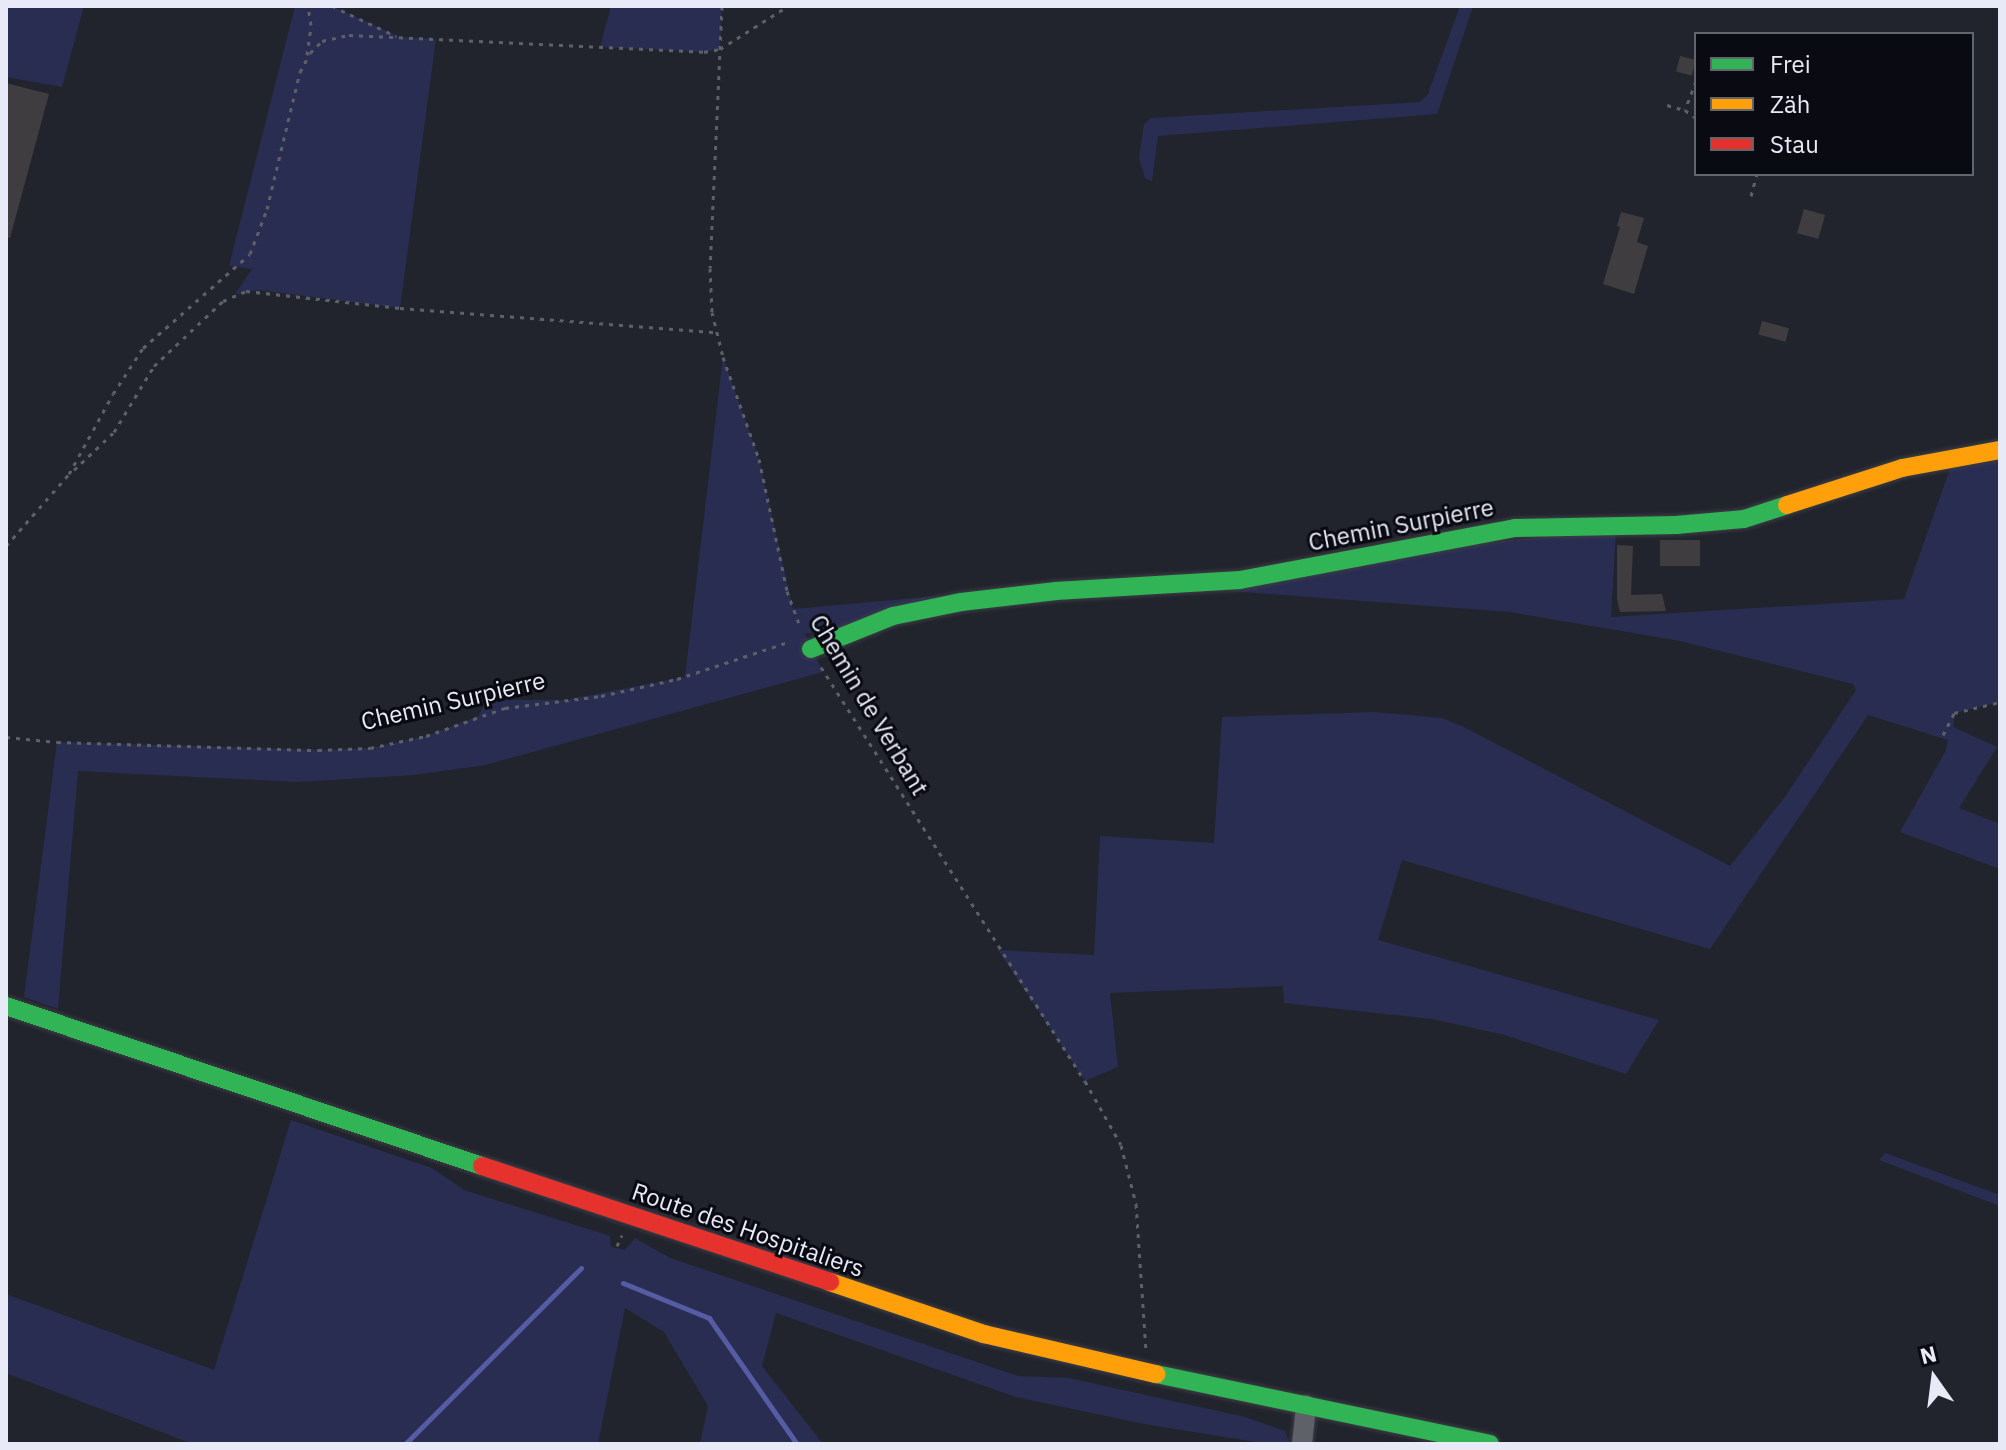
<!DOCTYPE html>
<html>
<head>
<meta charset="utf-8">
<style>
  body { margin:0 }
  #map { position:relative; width:2006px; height:1450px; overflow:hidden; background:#22242d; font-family:"IBM Plex Sans",sans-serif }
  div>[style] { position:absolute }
  .green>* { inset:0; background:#292d52 }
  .stream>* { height:5px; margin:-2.5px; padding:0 2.5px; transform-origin:2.5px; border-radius:2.5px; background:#565ca4 }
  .building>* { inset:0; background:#403d40; transform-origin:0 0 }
  .path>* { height:3px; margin-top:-1.5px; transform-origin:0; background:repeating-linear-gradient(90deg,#5e6067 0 4px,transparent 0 10px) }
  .roads { filter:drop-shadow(0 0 2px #3d3e46) drop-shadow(0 0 2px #3d3e46) }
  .street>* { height:20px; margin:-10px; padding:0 10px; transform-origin:10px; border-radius:10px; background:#5f6169 }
  .fast>* { height:18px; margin:-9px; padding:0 9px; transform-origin:9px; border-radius:9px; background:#30b455 }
  .slow>* { height:18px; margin:-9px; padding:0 9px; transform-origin:9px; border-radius:9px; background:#ff9f0a }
  .jam>* { height:18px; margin:-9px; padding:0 9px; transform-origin:9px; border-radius:9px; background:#e5322d }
  span { translate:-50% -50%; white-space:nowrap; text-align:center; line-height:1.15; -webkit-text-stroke:6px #090a12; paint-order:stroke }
  .street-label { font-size:24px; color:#e8eaf7 }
  .frame { position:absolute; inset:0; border:8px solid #e8eaf7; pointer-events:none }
  .legend { position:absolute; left:1694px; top:32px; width:280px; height:144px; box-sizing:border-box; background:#090a12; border:2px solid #62646e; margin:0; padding:10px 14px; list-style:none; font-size:24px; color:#e8eaf7 }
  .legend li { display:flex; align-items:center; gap:16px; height:40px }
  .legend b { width:40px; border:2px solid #62646e }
  .north { position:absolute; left:1894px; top:1338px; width:80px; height:80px; -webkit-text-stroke:6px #090a12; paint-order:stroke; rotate:346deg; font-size:22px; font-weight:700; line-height:32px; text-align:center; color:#e8eaf7 }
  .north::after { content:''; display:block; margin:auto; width:28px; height:36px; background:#e8eaf7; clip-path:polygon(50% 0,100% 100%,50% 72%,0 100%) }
</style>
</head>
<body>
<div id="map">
  <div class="green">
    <div style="clip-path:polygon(6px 6px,84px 6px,62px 87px,6px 77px)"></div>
    <div style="clip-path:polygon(295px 6px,332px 6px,400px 37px,436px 39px,400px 308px,259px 290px,235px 294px,252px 269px,229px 266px)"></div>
    <div style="clip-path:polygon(611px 6px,722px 6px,720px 49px,704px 52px,600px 47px)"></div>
    <div style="clip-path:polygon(1460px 6px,1473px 6px,1437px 114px,1158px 136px,1152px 181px,1145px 178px,1139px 158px,1144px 124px,1151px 118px,1420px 102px,1428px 94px)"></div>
    <div style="clip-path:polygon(723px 357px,759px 459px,793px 609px,960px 594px,831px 631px,805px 634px,823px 672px,485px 765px,414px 775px,298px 782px,78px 771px,58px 1009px,24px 997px,57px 742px,318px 750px,370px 748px,426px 736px,479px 716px,486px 700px,565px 700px,685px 677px)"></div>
    <div style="clip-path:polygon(2000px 456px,2000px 702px,1955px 713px,1953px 727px,1997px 747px,1959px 808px,2000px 824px,2000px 869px,1900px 832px,1946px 750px,1948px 740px,1868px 715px,1710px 949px,1402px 860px,1378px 940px,1659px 1020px,1626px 1074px,1501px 1034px,1432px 1019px,1284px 1003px,1283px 986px,1110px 993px,1118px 1067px,1085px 1081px,998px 950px,1094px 955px,1100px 836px,1214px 843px,1222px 717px,1375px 712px,1441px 718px,1462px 726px,1730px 866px,1785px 797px,1856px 690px,1853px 684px,1680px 641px,1510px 612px,1230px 591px,1392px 552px,1616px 530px,1611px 617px,1904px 599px,1952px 463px)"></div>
    <div style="clip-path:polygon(291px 1120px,432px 1168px,464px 1190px,610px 1236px,611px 1247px,625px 1250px,635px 1238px,670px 1258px,1018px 1376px,1069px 1378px,1245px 1417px,1285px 1431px,1290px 1444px,1268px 1444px,1144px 1424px,1016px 1397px,776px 1313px,762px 1366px,823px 1444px,700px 1444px,708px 1406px,664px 1332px,625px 1308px,598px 1444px,193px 1444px,6px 1373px,6px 1294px,214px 1370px)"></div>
    <div style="clip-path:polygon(1885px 1153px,2000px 1195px,2000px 1206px,1879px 1160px)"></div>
  </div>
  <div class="stream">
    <div style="left:623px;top:1283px;width:93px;rotate:22.1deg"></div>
    <div style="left:709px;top:1318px;width:154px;rotate:55.1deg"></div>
    <div style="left:405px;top:1444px;width:249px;rotate:-45deg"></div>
  </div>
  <div class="building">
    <div style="left:1680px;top:56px;width:16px;height:16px;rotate:14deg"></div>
    <div style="clip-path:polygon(6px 83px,49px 94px,10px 238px,6px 237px)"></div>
    <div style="left:1804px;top:209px;width:22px;height:25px;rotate:16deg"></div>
    <div style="clip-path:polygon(1621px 212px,1644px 218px,1637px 242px,1648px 246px,1634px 294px,1603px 284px,1620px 227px,1617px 226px)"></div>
    <div style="left:1762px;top:321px;width:28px;height:14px;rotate:15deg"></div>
    <div style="left:1700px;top:540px;width:26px;height:40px;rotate:90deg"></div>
    <div style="clip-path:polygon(1617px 545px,1633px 546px,1631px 595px,1662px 594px,1666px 611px,1620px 612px,1617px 599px)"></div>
  </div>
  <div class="path">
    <div style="left:332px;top:6px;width:71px;rotate:25.1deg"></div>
    <div style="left:722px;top:6px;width:262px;rotate:92.6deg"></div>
    <div style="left:710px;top:268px;width:44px;rotate:87.4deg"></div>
    <div style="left:712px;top:312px;width:46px;rotate:76.3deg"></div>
    <div style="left:723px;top:357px;width:108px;rotate:70.6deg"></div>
    <div style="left:759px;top:459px;width:135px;rotate:78deg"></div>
    <div style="left:787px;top:591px;width:40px;rotate:69.8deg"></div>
    <div style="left:307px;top:55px;width:30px;rotate:-82deg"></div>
    <div style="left:311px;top:25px;width:19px;rotate:-99deg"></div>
    <div style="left:1696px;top:81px;width:31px;rotate:111deg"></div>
    <div style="left:1685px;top:110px;width:14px;rotate:36deg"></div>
    <div style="left:1667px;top:105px;width:19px;rotate:16deg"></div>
    <div style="left:1751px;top:196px;width:23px;rotate:-75deg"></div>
    <div style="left:74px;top:470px;width:55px;rotate:-43.5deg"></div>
    <div style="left:114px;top:432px;width:77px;rotate:-58.8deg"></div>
    <div style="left:154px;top:366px;width:95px;rotate:-43.3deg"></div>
    <div style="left:223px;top:301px;width:25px;rotate:-23deg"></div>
    <div style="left:246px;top:291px;width:155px;rotate:6.3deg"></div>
    <div style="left:400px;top:308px;width:316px;rotate:4.4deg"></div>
    <div style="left:6px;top:546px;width:96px;rotate:-48.8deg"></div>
    <div style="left:69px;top:474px;width:91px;rotate:-61.2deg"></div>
    <div style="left:113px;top:394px;width:55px;rotate:-56.9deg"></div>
    <div style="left:143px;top:348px;width:142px;rotate:-41.3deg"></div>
    <div style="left:250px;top:254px;width:48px;rotate:-69.3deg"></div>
    <div style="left:267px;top:209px;width:141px;rotate:-76.5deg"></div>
    <div style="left:300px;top:72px;width:21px;rotate:-62deg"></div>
    <div style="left:310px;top:53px;width:17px;rotate:-45deg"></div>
    <div style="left:322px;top:41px;width:28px;rotate:-13deg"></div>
    <div style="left:349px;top:35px;width:355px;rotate:2.7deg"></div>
    <div style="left:704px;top:52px;width:16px;rotate:-11deg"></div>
    <div style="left:720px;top:49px;width:80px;rotate:-32.3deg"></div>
    <div style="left:821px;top:667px;width:491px;rotate:57.5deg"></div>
    <div style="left:1085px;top:1081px;width:73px;rotate:60.6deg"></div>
    <div style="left:1121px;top:1145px;width:61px;rotate:75.7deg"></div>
    <div style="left:1136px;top:1204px;width:146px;rotate:86.1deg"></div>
    <div style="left:1943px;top:735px;width:25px;rotate:-63deg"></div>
    <div style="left:1954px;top:713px;width:47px;rotate:-13.4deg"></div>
    <div style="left:6px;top:737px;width:51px;rotate:5.6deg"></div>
    <div style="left:57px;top:742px;width:261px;rotate:1.8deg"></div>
    <div style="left:318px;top:750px;width:52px;rotate:-2.2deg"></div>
    <div style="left:370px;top:748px;width:57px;rotate:-12.1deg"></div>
    <div style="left:426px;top:736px;width:84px;rotate:-19.5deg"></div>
    <div style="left:505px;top:708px;width:97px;rotate:-7.1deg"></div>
    <div style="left:601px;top:696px;width:78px;rotate:-12.6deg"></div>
    <div style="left:677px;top:679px;width:120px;rotate:-18.4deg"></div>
    <div style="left:617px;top:1246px;width:12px;rotate:-66deg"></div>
  </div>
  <div class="roads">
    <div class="street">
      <div style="left:1302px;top:1444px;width:39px;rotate:-84deg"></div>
    </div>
    <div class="fast">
      <div style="left:811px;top:649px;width:88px;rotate:-21.9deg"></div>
      <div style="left:893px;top:616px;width:69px;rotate:-11.6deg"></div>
      <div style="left:961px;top:602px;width:96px;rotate:-6.6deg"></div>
      <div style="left:1056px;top:591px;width:184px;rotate:-3.4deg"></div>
      <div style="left:1240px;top:580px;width:280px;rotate:-10.7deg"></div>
      <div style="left:1515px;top:528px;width:161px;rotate:-1.1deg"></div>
      <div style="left:1676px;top:525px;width:68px;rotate:-5deg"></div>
      <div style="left:1744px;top:519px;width:45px;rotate:-18deg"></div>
      <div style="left:6px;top:1006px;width:502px;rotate:18.58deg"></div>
      <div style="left:1156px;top:1374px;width:341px;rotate:11.8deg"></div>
    </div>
    <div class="slow">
      <div style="left:1787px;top:505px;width:121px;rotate:-17.8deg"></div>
      <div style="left:1902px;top:468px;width:100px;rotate:-10.4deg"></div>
      <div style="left:830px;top:1282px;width:163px;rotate:18.7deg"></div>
      <div style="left:984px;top:1334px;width:177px;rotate:13.1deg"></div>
    </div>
    <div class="jam">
      <div style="left:482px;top:1166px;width:367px;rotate:18.4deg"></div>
    </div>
  </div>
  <div class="street-label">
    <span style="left:1401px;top:525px;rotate:-11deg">Chemin Surpierre</span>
    <span style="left:453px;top:701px;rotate:-13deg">Chemin Surpierre</span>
    <span style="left:869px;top:705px;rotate:59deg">Chemin de Verbant</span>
    <span style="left:748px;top:1230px;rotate:19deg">Route des Hospitaliers</span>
  </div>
  <div class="frame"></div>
  <ul class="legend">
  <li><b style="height:10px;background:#30b455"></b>Frei</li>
  <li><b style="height:10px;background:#ff9f0a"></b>Zäh</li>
  <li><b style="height:10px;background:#e5322d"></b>Stau</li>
  </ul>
  <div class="north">N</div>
</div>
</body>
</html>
